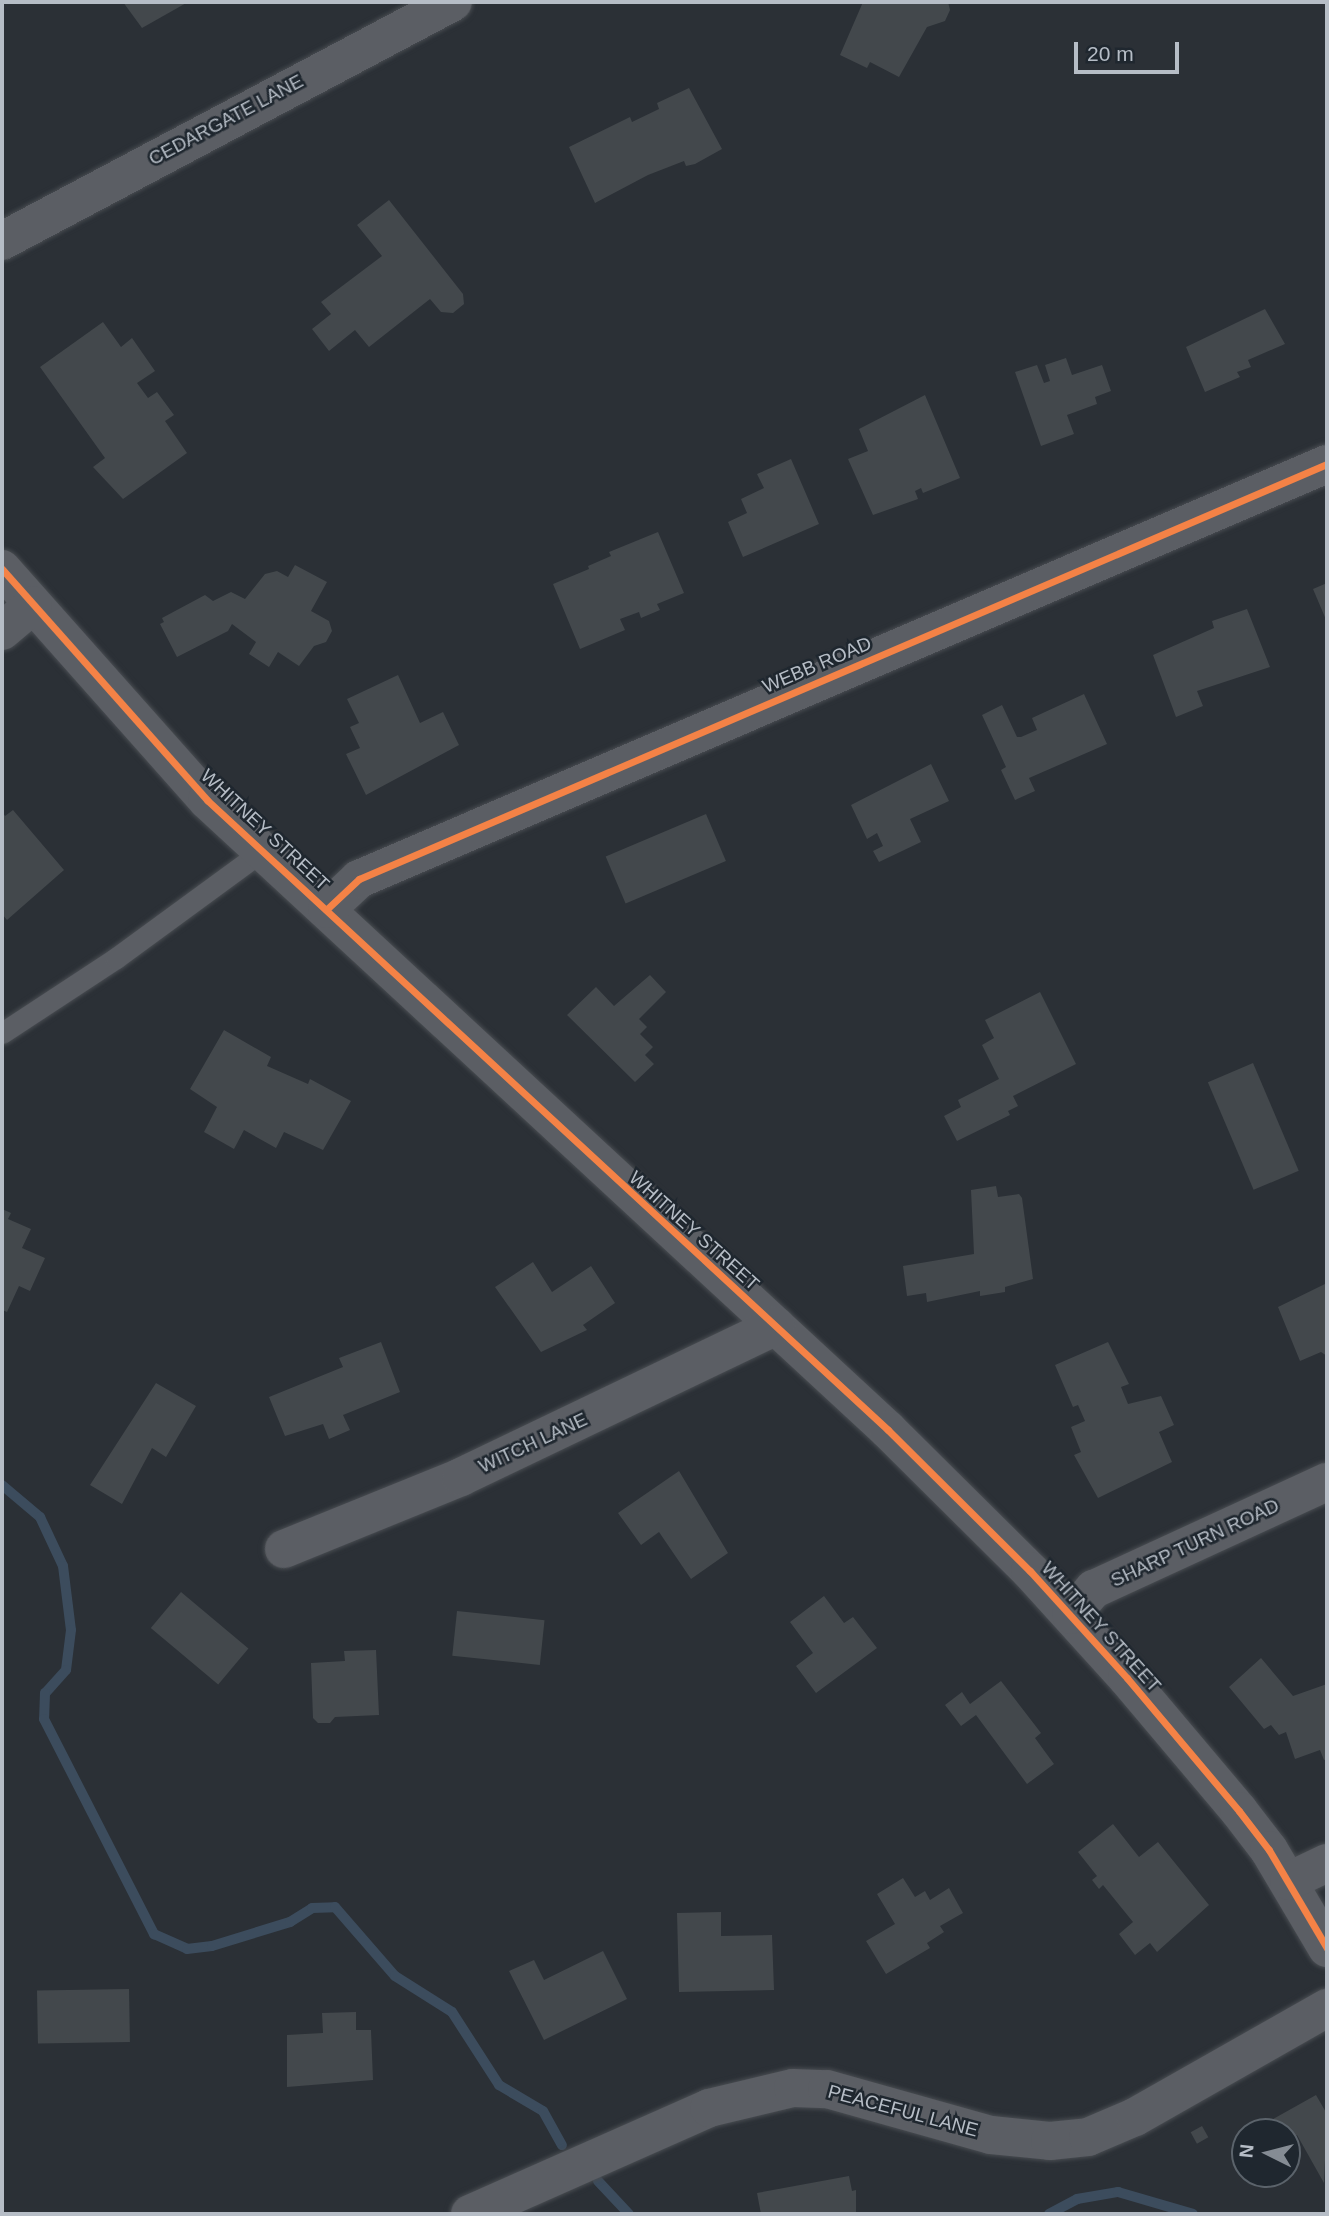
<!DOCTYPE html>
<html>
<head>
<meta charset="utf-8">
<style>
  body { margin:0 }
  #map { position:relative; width:1329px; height:2216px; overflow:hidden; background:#2b3036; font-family:Helvetica,sans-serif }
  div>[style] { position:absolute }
  .stream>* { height:10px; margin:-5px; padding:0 5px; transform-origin:5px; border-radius:5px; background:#3c4c5d }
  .building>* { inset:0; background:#43484c; transform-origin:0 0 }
  .roads { filter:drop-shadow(0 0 2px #484c51) drop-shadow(0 0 2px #484c51) }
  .lane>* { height:21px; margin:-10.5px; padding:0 10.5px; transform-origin:10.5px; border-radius:10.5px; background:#5b5e64 }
  .street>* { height:38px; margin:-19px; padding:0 19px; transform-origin:19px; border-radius:19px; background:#5b5e64 }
  .cycleway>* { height:7px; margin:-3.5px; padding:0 3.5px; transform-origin:3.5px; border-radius:3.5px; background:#f48246 }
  span { translate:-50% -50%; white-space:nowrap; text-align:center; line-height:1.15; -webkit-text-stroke:5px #1f272f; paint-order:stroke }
  .street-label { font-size:19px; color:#b6bdc6 }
  .frame { position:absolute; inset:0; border:4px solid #b6bdc6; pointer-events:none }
  .north { position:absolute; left:1231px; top:2118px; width:70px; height:70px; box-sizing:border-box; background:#1f272f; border:2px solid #5b636b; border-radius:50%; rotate:276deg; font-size:19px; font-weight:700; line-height:28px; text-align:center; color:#b6bdc6 }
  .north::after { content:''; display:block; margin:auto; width:24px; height:32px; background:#858c94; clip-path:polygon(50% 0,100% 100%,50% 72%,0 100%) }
  .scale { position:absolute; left:1074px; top:42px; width:105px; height:32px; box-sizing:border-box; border:4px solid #b6bdc6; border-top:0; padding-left:9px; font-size:21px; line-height:24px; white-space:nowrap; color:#b6bdc6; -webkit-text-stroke:5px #1f272f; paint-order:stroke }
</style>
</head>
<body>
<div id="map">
  <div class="stream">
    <div style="left:2px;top:1485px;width:50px;rotate:40.1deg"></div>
    <div style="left:40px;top:1517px;width:54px;rotate:64.9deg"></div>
    <div style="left:63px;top:1566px;width:64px;rotate:82.9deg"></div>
    <div style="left:71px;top:1630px;width:40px;rotate:97.1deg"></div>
    <div style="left:66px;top:1670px;width:31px;rotate:132deg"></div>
    <div style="left:45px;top:1693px;width:26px;rotate:92deg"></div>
    <div style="left:44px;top:1719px;width:242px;rotate:62.9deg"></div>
    <div style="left:154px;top:1934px;width:36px;rotate:24deg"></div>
    <div style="left:187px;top:1949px;width:25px;rotate:-7deg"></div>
    <div style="left:212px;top:1946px;width:82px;rotate:-17.1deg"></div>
    <div style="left:290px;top:1922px;width:26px;rotate:-32deg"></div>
    <div style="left:312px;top:1908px;width:23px;rotate:-2deg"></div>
    <div style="left:335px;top:1907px;width:91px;rotate:49deg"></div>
    <div style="left:395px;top:1976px;width:67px;rotate:32.3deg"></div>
    <div style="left:452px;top:2012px;width:87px;rotate:57.2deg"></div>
    <div style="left:499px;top:2085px;width:51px;rotate:30.6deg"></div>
    <div style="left:543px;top:2111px;width:39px;rotate:61deg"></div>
    <div style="left:598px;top:2181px;width:45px;rotate:46.8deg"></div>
    <div style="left:1049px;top:2214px;width:32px;rotate:-28deg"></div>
    <div style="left:1077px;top:2199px;width:42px;rotate:-9.7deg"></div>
    <div style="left:1118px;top:2192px;width:78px;rotate:16.3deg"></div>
  </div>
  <div class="building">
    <div style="clip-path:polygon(123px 2px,188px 2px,142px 28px)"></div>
    <div style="clip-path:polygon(863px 2px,948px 2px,950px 10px,945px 21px,927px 27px,899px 77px,870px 62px,867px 68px,840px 55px)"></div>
    <div style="clip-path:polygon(689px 88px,722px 149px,695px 164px,686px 166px,684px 161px,648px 175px,595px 203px,569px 147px,630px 117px,632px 122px,659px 109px,657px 103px)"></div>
    <div style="clip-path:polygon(389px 200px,463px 294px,464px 304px,453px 313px,441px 312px,430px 299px,369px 347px,355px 330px,329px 351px,312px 329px,331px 314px,321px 302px,382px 256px,357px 225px)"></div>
    <div style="clip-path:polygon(1265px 309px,1285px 344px,1248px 360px,1251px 367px,1237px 372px,1240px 377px,1205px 392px,1186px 347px)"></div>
    <div style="clip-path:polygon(103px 322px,121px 347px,132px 338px,155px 371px,137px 383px,148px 398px,157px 392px,174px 415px,165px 421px,187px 453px,123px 499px,93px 467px,105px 458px,40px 367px)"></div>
    <div style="clip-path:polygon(1066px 358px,1072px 375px,1102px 365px,1111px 391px,1095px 397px,1097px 404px,1067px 415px,1074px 434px,1041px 446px,1015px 372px,1037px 365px,1044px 383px,1050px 381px,1045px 365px)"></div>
    <div style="clip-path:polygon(925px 395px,960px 478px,923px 493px,921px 488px,915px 491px,918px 499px,873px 515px,848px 459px,868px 451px,859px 429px)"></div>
    <div style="clip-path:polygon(791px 459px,819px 524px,743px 557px,728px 522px,747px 513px,741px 499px,764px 488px,757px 474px)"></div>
    <div style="clip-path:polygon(658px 532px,684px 593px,657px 604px,660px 610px,641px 618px,639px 612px,620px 619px,625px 630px,580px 649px,553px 584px,589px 569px,588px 566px,611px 556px,609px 552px)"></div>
    <div style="clip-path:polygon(295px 565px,327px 582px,311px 611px,329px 621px,332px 631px,326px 642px,314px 646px,299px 666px,278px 652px,269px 667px,249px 654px,256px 642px,232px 624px,228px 631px,177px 657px,160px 624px,164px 622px,162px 618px,205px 595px,213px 601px,231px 592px,245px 599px,265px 574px,277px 571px,288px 577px)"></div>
    <div style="clip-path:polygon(1327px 583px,1327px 622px,1313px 589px)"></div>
    <div style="clip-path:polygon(1247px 609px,1270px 667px,1197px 691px,1203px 706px,1176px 717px,1153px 655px,1214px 628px,1212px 621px)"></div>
    <div style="clip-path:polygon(398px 675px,420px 723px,443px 712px,459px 745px,366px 795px,346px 754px,360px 748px,350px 727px,359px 723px,347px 699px)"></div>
    <div style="clip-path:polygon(1084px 694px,1107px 744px,1029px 778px,1035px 791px,1015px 800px,1001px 770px,1006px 767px,982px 715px,1002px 705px,1017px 737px,1021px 737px,1037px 730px,1032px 718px)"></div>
    <div style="clip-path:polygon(931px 764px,949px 801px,910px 819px,921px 842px,879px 862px,873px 851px,883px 846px,877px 833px,867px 839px,851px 805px)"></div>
    <div style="clip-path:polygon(13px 810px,64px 870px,7px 920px,2px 914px,2px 811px,5px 816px)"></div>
    <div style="left:706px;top:814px;width:51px;height:109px;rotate:67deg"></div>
    <div style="clip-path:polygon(650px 975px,666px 992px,639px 1019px,647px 1027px,640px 1034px,653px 1047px,645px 1055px,654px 1064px,635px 1082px,567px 1015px,596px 987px,614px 1006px)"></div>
    <div style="clip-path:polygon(1040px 992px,1076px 1064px,1013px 1096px,1018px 1106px,1008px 1111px,1010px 1115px,957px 1141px,944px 1116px,961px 1107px,958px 1100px,999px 1079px,982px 1045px,994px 1038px,985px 1020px)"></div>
    <div style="clip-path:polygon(224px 1030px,271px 1057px,267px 1066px,308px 1084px,310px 1079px,351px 1101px,323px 1150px,284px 1132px,276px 1148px,244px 1130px,234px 1149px,204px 1132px,217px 1107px,190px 1089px)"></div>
    <div style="left:1253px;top:1063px;width:117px;height:49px;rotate:67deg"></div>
    <div style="clip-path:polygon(996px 1186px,998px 1197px,1019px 1194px,1022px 1198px,1033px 1279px,1005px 1287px,1005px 1292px,980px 1296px,980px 1291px,927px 1302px,926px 1293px,907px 1296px,903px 1266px,974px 1254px,971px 1190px)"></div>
    <div style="clip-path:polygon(2px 1209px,11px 1213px,8px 1219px,31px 1229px,22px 1248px,45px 1258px,30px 1291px,19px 1286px,7px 1312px,2px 1310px)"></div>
    <div style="clip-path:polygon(533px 1262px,552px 1292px,591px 1266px,615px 1303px,583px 1325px,587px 1330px,541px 1352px,495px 1287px)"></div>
    <div style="clip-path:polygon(1327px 1283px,1327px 1356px,1321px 1352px,1300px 1361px,1278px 1307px)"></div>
    <div style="clip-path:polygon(381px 1342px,400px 1392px,343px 1415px,350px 1430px,329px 1439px,323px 1424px,285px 1436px,269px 1397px,343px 1367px,339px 1358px)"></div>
    <div style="clip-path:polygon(1108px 1342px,1129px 1384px,1121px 1387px,1128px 1404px,1161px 1396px,1174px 1425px,1159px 1432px,1172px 1462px,1098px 1498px,1074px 1455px,1081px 1452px,1071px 1427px,1085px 1421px,1078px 1405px,1073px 1407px,1055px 1365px)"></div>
    <div style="clip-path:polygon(156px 1383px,196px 1406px,166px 1457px,152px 1448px,122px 1504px,90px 1485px)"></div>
    <div style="clip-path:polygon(679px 1471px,728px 1553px,691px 1579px,659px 1532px,641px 1545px,618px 1513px)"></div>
    <div style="left:181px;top:1592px;width:88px;height:47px;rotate:40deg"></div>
    <div style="clip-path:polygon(824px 1596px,844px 1623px,853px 1617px,877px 1648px,816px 1693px,796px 1666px,813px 1653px,790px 1622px)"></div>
    <div style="left:457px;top:1611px;width:88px;height:45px;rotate:6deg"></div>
    <div style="clip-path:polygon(376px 1650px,379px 1715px,335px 1717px,330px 1723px,318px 1723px,313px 1718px,311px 1663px,345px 1661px,344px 1651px)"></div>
    <div style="clip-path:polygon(1261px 1658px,1293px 1696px,1327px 1684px,1327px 1759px,1324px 1760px,1320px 1750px,1295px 1759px,1286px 1732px,1279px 1735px,1271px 1725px,1264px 1729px,1229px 1687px)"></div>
    <div style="clip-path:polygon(1001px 1681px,1041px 1733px,1035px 1738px,1054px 1764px,1027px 1784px,976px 1715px,961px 1726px,945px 1705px,962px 1692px,970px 1704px)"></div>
    <div style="clip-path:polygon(1113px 1824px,1139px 1857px,1158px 1842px,1209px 1905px,1157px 1952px,1150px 1943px,1135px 1955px,1119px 1934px,1133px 1922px,1103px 1885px,1099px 1889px,1092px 1880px,1097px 1876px,1078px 1852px)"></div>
    <div style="clip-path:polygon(903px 1878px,915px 1897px,925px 1891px,930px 1900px,949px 1888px,963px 1913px,940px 1926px,944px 1932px,927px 1943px,930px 1948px,886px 1974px,866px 1941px,895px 1924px,877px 1894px)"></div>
    <div style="clip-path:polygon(721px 1912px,721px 1936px,772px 1935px,774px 1990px,679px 1992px,677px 1913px)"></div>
    <div style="clip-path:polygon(603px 1951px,627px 1999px,544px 2040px,509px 1971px,534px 1960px,544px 1980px)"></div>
    <div style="left:129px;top:1989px;width:53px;height:92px;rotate:89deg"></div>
    <div style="clip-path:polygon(356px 2012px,356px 2030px,371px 2030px,373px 2080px,287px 2087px,287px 2035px,323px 2033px,322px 2013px)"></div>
    <div style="clip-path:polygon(1316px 2095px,1327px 2114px,1324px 2183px,1297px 2135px,1287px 2141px,1287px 2132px,1262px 2132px,1259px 2127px)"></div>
    <div style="left:1202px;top:2126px;width:13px;height:13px;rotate:61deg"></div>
    <div style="clip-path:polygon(849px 2176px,852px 2191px,856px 2190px,856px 2214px,761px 2214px,757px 2193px)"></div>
  </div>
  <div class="roads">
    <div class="lane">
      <div style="left:2px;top:1033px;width:136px;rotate:-33.3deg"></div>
      <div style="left:116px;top:958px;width:181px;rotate:-36.2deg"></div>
    </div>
    <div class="street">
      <div style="left:2px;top:241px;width:510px;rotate:-27.92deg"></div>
      <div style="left:2px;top:569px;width:309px;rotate:48.4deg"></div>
      <div style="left:207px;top:800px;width:928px;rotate:42.77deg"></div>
      <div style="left:888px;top:1430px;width:200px;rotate:44.8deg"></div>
      <div style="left:1030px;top:1571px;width:144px;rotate:47.8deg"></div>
      <div style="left:1127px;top:1678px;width:174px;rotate:49.9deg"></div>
      <div style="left:1239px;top:1811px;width:49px;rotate:52.4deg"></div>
      <div style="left:1269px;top:1850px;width:114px;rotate:59.4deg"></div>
      <div style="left:2px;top:631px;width:40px;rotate:-40deg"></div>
      <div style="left:327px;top:909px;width:44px;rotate:-43.2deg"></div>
      <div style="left:359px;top:879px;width:1053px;rotate:-23.21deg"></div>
      <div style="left:284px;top:1549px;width:191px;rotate:-22.1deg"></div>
      <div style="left:461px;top:1477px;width:349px;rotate:-25.6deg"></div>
      <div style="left:1071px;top:1615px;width:35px;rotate:-49deg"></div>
      <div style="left:1094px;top:1589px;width:256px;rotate:-24.7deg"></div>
      <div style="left:1289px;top:1881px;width:42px;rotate:-25.3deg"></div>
      <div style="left:470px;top:2214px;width:261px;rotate:-23.9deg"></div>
      <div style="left:709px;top:2108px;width:86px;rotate:-13.4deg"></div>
      <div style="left:793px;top:2088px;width:34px;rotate:2deg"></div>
      <div style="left:827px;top:2089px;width:170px;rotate:15.7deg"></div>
      <div style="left:991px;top:2135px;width:59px;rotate:5.8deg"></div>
      <div style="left:1050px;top:2141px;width:38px;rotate:-6deg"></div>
      <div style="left:1088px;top:2137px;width:51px;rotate:-23.1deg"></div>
      <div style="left:1135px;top:2117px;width:221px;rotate:-29.6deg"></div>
    </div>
  </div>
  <div class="cycleway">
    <div style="left:2px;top:569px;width:309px;rotate:48.4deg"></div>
    <div style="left:207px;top:800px;width:928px;rotate:42.77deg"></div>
    <div style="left:888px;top:1430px;width:200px;rotate:44.8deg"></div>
    <div style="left:1030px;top:1571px;width:144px;rotate:47.8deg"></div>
    <div style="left:1127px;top:1678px;width:174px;rotate:49.9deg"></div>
    <div style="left:1239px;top:1811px;width:49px;rotate:52.4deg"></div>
    <div style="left:1269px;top:1850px;width:114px;rotate:59.4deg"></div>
    <div style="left:327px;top:909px;width:44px;rotate:-43.2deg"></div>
    <div style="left:359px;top:879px;width:1053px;rotate:-23.21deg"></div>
  </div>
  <div class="street-label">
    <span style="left:226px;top:120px;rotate:-28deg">CEDARGATE LANE</span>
    <span style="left:817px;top:665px;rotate:-23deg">WEBB ROAD</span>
    <span style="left:265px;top:830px;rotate:43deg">WHITNEY STREET</span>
    <span style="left:694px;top:1231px;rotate:42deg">WHITNEY STREET</span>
    <span style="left:533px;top:1443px;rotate:-25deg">WITCH LANE</span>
    <span style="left:1195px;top:1543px;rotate:-25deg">SHARP TURN ROAD</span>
    <span style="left:1101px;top:1627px;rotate:48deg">WHITNEY STREET</span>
    <span style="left:903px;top:2111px;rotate:15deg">PEACEFUL LANE</span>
  </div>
  <div class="frame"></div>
  <div class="north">N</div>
  <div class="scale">20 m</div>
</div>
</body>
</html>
